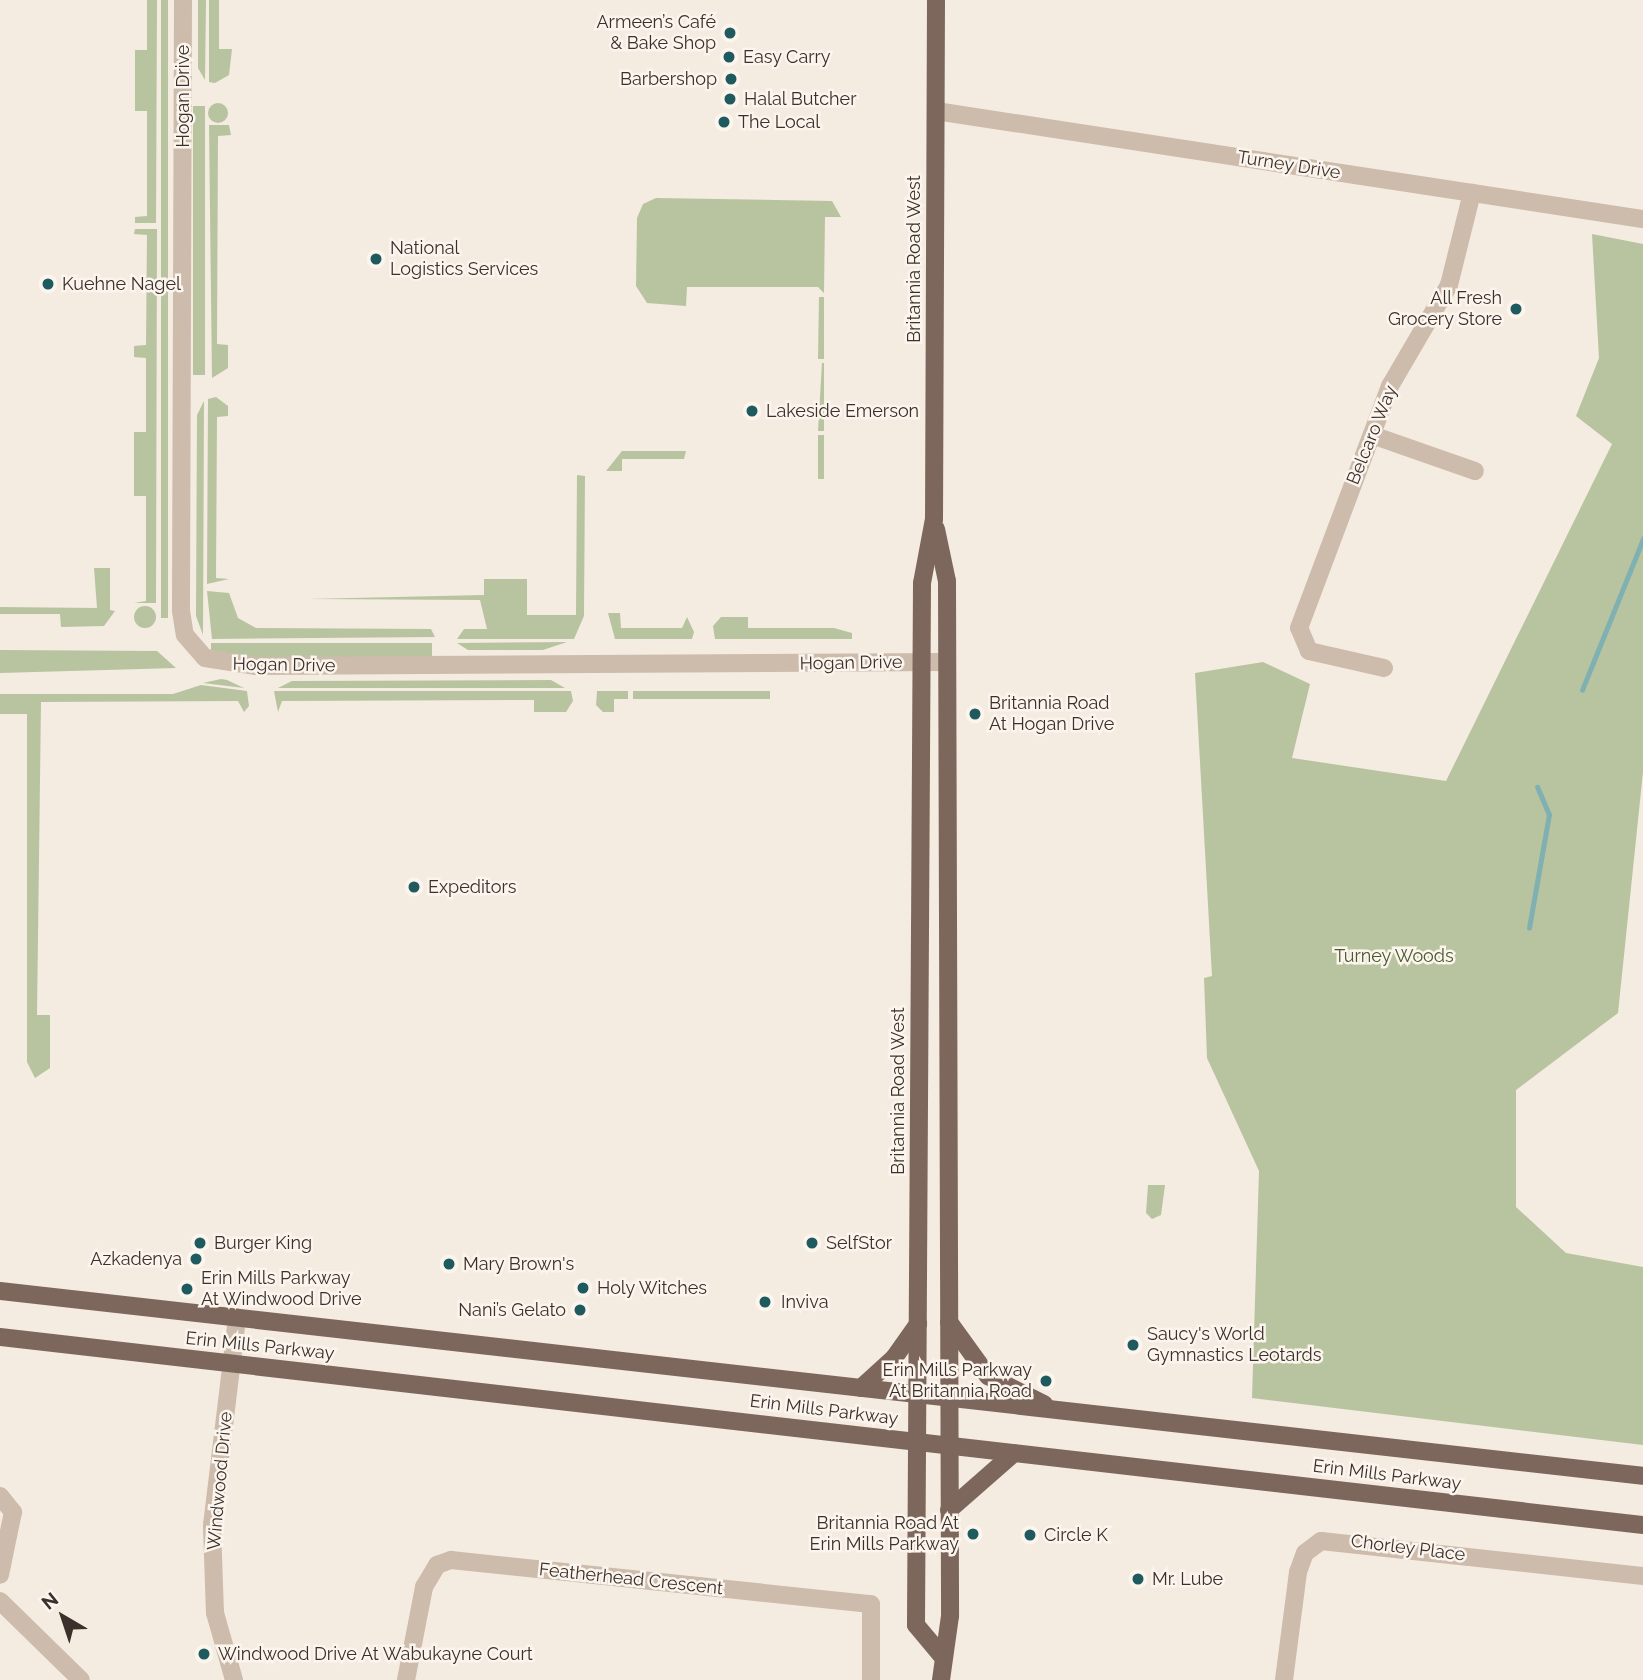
<!DOCTYPE html>
<html>
<head>
<meta charset="utf-8">
<style>
  body { margin:0 }
  #map { position:relative; width:1643px; height:1680px; overflow:hidden; background:#f4ebe1; font-family:Raleway,sans-serif }
  div>[style] { position:absolute }
  .green>* { inset:0; background:#b8c4a0; transform-origin:0 0 }
  .round { border-radius:50% }
  .stream>* { height:4.5px; margin:-2.25px; padding:0 2.25px; transform-origin:2.25px; border-radius:2.25px; background:#7fb0b2 }
  .minor>* { height:18px; margin:-9px; padding:0 9px; transform-origin:9px; border-radius:9px; background:#cdbbac }
  .major>* { height:18px; margin:-9px; padding:0 9px; transform-origin:9px; border-radius:9px; background:#7d675c }
  .dots>* { width:19px; height:19px; translate:-50% -50%; box-sizing:border-box; border:4px solid #fbf5ee; border-radius:50% }
  span { translate:-50% -50%; white-space:nowrap; text-align:center; line-height:1.15; -webkit-text-stroke:5px #fbf5ee; paint-order:stroke }
  .poi-label { font-size:18px; color:#3b302b }
  .right { translate:-100% -50%; text-align:right }
  .left { translate:0 -50%; text-align:left }
  .street-label { font-size:18px; color:#3b302b }
  .park-label { font-size:18px; color:#4a5a2e }
  .north { position:absolute; left:28px; top:1582px; width:70px; height:70px; -webkit-text-stroke:5px #fbf5ee; paint-order:stroke; rotate:321deg; font-size:19px; font-weight:700; line-height:28px; text-align:center; color:#3b302b }
  .north::after { content:''; display:block; margin:auto; width:24px; height:32px; background:#3b302b; clip-path:polygon(50% 0,100% 100%,50% 72%,0 100%) }
</style>
</head>
<body>
<div id="map">
  <div class="green">
    <div style="clip-path:polygon(147px 0,157px 0,156px 223px,135px 223px,135px 217px,147px 216px,147px 111px,135px 111px,135px 50px,147px 50px)"></div>
    <div style="left:161px;top:0;width:7px;height:618px"></div>
    <div style="clip-path:polygon(198px 0,206px 0,205px 80px,198px 68px)"></div>
    <div style="clip-path:polygon(209px 0,219px 0,219px 49px,232px 49px,229px 75px,215px 83px,209px 82px)"></div>
    <div class="round" style="left:208px;top:103px;width:20px;height:20px"></div>
    <div style="left:205px;top:106px;width:269px;height:12px;rotate:90deg"></div>
    <div style="clip-path:polygon(209px 125px,229px 125px,231px 135px,218px 136px,217px 344px,228px 345px,228px 368px,212px 378px)"></div>
    <div style="clip-path:polygon(656px 198px,832px 201px,841px 217px,825px 217px,824px 293px,818px 287px,687px 287px,686px 306px,647px 303px,636px 286px,637px 218px,643px 204px)"></div>
    <div style="clip-path:polygon(135px 229px,157px 229px,156px 603px,134px 603px,146px 601px,146px 496px,134px 496px,134px 432px,146px 432px,146px 358px,134px 357px,134px 346px,146px 345px,147px 235px,134px 234px)"></div>
    <div style="clip-path:polygon(1592px 234px,1643px 244px,1643px 772px,1618px 1013px,1516px 1090px,1516px 1207px,1566px 1253px,1643px 1267px,1643px 1445px,1252px 1398px,1259px 1171px,1207px 1058px,1204px 978px,1212px 976px,1195px 673px,1263px 662px,1310px 684px,1292px 758px,1446px 781px,1612px 444px,1576px 416px,1599px 358px)"></div>
    <div style="clip-path:polygon(819px 297px,824px 297px,824px 359px,818px 359px)"></div>
    <div style="clip-path:polygon(822px 363px,824px 363px,824px 431px,818px 431px)"></div>
    <div style="clip-path:polygon(216px 397px,228px 406px,228px 416px,217px 417px,216px 578px,229px 579px,207px 584px,208px 399px)"></div>
    <div style="clip-path:polygon(204px 401px,203px 635px,196px 616px,197px 415px)"></div>
    <div style="left:818px;top:435px;width:6px;height:44px"></div>
    <div style="clip-path:polygon(622px 451px,686px 451px,684px 459px,622px 459px,622px 471px,606px 471px)"></div>
    <div style="clip-path:polygon(577px 475px,585px 476px,584px 616px,574px 639px,457px 639px,464px 629px,487px 629px,480px 600px,308px 599px,484px 595px,484px 579px,527px 579px,527px 615px,576px 615px)"></div>
    <div style="clip-path:polygon(94px 568px,110px 568px,110px 610px,115px 611px,104px 626px,61px 627px,60px 614px,0 614px,0 607px,97px 608px)"></div>
    <div style="clip-path:polygon(207px 591px,229px 593px,238px 618px,256px 628px,431px 629px,435px 637px,212px 639px)"></div>
    <div class="round" style="left:134px;top:606px;width:22px;height:22px"></div>
    <div style="clip-path:polygon(608px 613px,620px 613px,621px 628px,682px 628px,687px 617px,694px 632px,692px 639px,615px 639px)"></div>
    <div style="clip-path:polygon(721px 617px,748px 617px,748px 628px,834px 628px,852px 633px,852px 639px,715px 639px,713px 626px)"></div>
    <div style="clip-path:polygon(567px 642px,543px 650px,468px 650px,457px 643px)"></div>
    <div style="left:211px;top:643px;width:221px;height:18px"></div>
    <div style="clip-path:polygon(0 650px,157px 651px,176px 668px,0 673px)"></div>
    <div style="clip-path:polygon(221px 679px,227px 680px,244px 688px,203px 683px)"></div>
    <div style="clip-path:polygon(551px 680px,565px 688px,278px 688px,292px 681px)"></div>
    <div style="clip-path:polygon(201px 685px,247px 691px,249px 706px,244px 712px,238px 701px,41px 702px,37px 1015px,50px 1015px,50px 1068px,35px 1078px,27px 1062px,27px 714px,0 714px,0 694px,173px 694px)"></div>
    <div style="clip-path:polygon(274px 691px,571px 691px,573px 701px,566px 712px,534px 712px,534px 700px,282px 701px,278px 712px)"></div>
    <div style="clip-path:polygon(597px 691px,628px 691px,628px 699px,614px 699px,614px 712px,603px 712px,596px 705px)"></div>
    <div style="left:633px;top:691px;width:137px;height:8px"></div>
    <div style="clip-path:polygon(1148px 1185px,1165px 1185px,1161px 1215px,1152px 1219px,1146px 1213px)"></div>
  </div>
  <div class="stream">
    <div style="left:1582px;top:690px;width:163px;rotate:-68deg"></div>
    <div style="left:1529px;top:928px;width:115px;rotate:-80deg"></div>
    <div style="left:1549px;top:815px;width:30px;rotate:-113deg"></div>
  </div>
  <div class="minor">
    <div style="left:183px;top:0;width:611px;rotate:90.19deg"></div>
    <div style="left:181px;top:611px;width:24px;rotate:81deg"></div>
    <div style="left:185px;top:635px;width:30px;rotate:49deg"></div>
    <div style="left:205px;top:658px;width:52px;rotate:8.9deg"></div>
    <div style="left:256px;top:666px;width:691px;rotate:-0.33deg"></div>
    <div style="left:936px;top:111px;width:715px;rotate:8.69deg"></div>
    <div style="left:1372px;top:435px;width:109px;rotate:19.3deg"></div>
    <div style="left:1384px;top:668px;width:77px;rotate:-167.2deg"></div>
    <div style="left:1309px;top:651px;width:25px;rotate:-113deg"></div>
    <div style="left:1299px;top:628px;width:259px;rotate:-69.4deg"></div>
    <div style="left:1390px;top:386px;width:117px;rotate:-59.7deg"></div>
    <div style="left:1449px;top:285px;width:95px;rotate:-76deg"></div>
    <div style="left:0;top:1496px;width:21px;rotate:51deg"></div>
    <div style="left:13px;top:1512px;width:64px;rotate:101.7deg"></div>
    <div style="left:0;top:1601px;width:113px;rotate:44.3deg"></div>
    <div style="left:234px;top:1680px;width:70px;rotate:-105.8deg"></div>
    <div style="left:215px;top:1613px;width:88px;rotate:-92deg"></div>
    <div style="left:212px;top:1525px;width:209px;rotate:-83.1deg"></div>
    <div style="left:406px;top:1680px;width:95px;rotate:-79deg"></div>
    <div style="left:424px;top:1587px;width:26px;rotate:-59deg"></div>
    <div style="left:437px;top:1565px;width:15px;rotate:-20deg"></div>
    <div style="left:451px;top:1560px;width:422px;rotate:6deg"></div>
    <div style="left:871px;top:1604px;width:76px;rotate:90deg"></div>
    <div style="left:1284px;top:1680px;width:109px;rotate:-82.6deg"></div>
    <div style="left:1298px;top:1572px;width:20px;rotate:-70deg"></div>
    <div style="left:1305px;top:1553px;width:20px;rotate:-37deg"></div>
    <div style="left:1321px;top:1541px;width:324px;rotate:6.2deg"></div>
  </div>
  <div class="major">
    <div style="left:936px;top:0;width:519px;rotate:90.22deg"></div>
    <div style="left:934px;top:519px;width:65px;rotate:100.6deg"></div>
    <div style="left:922px;top:583px;width:1042px;rotate:90.33deg"></div>
    <div style="left:916px;top:1625px;width:39px;rotate:50deg"></div>
    <div style="left:936px;top:529px;width:53px;rotate:78.1deg"></div>
    <div style="left:947px;top:581px;width:1035px;rotate:89.83deg"></div>
    <div style="left:950px;top:1616px;width:65px;rotate:98deg"></div>
    <div style="left:0;top:1291px;width:1653px;rotate:6.42deg"></div>
    <div style="left:949px;top:1322px;width:67px;rotate:54.2deg"></div>
    <div style="left:988px;top:1376px;width:63px;rotate:26.6deg"></div>
    <div style="left:0;top:1337px;width:1654px;rotate:6.53deg"></div>
    <div style="left:861px;top:1388px;width:45px;rotate:-42.3deg"></div>
    <div style="left:894px;top:1358px;width:42px;rotate:-54.8deg"></div>
    <div style="left:949px;top:1510px;width:86px;rotate:-41.2deg"></div>
  </div>
  <div class="dots">
    <div style="left:730px;top:33px;background:#1f5a5e"></div>
    <div style="left:729px;top:57px;background:#1f5a5e"></div>
    <div style="left:731px;top:79px;background:#1f5a5e"></div>
    <div style="left:730px;top:99px;background:#1f5a5e"></div>
    <div style="left:724px;top:122px;background:#1f5a5e"></div>
    <div style="left:376px;top:259px;background:#1f5a5e"></div>
    <div style="left:48px;top:284px;background:#1f5a5e"></div>
    <div style="left:1516px;top:309px;background:#1f5a5e"></div>
    <div style="left:752px;top:411px;background:#1f5a5e"></div>
    <div style="left:975px;top:714px;background:#1f5a5e"></div>
    <div style="left:414px;top:887px;background:#1f5a5e"></div>
    <div style="left:200px;top:1243px;background:#1f5a5e"></div>
    <div style="left:812px;top:1243px;background:#1f5a5e"></div>
    <div style="left:196px;top:1259px;background:#1f5a5e"></div>
    <div style="left:449px;top:1264px;background:#1f5a5e"></div>
    <div style="left:583px;top:1288px;background:#1f5a5e"></div>
    <div style="left:187px;top:1289px;background:#1f5a5e"></div>
    <div style="left:765px;top:1302px;background:#1f5a5e"></div>
    <div style="left:580px;top:1310px;background:#1f5a5e"></div>
    <div style="left:1133px;top:1345px;background:#1f5a5e"></div>
    <div style="left:1046px;top:1381px;background:#1f5a5e"></div>
    <div style="left:973px;top:1534px;background:#1f5a5e"></div>
    <div style="left:1030px;top:1535px;background:#1f5a5e"></div>
    <div style="left:1138px;top:1579px;background:#1f5a5e"></div>
    <div style="left:204px;top:1654px;background:#1f5a5e"></div>
  </div>
  <div class="poi-label">
    <span class="right" style="left:716px;top:33px">Armeen’s Café<br>&amp; Bake Shop</span>
    <span class="left" style="left:743px;top:57px">Easy Carry</span>
    <span class="right" style="left:717px;top:79px">Barbershop</span>
    <span class="left" style="left:744px;top:99px">Halal Butcher</span>
    <span class="left" style="left:738px;top:122px">The Local</span>
    <span class="left" style="left:390px;top:259px">National<br>Logistics Services</span>
    <span class="left" style="left:62px;top:284px">Kuehne Nagel</span>
    <span class="right" style="left:1502px;top:309px">All Fresh<br>Grocery Store</span>
    <span class="left" style="left:766px;top:411px">Lakeside Emerson</span>
    <span class="left" style="left:989px;top:714px">Britannia Road<br>At Hogan Drive</span>
    <span class="left" style="left:428px;top:887px">Expeditors</span>
    <span class="left" style="left:214px;top:1243px">Burger King</span>
    <span class="left" style="left:826px;top:1243px">SelfStor</span>
    <span class="right" style="left:182px;top:1259px">Azkadenya</span>
    <span class="left" style="left:463px;top:1264px">Mary Brown's</span>
    <span class="left" style="left:201px;top:1289px">Erin Mills Parkway<br>At Windwood Drive</span>
    <span class="left" style="left:597px;top:1288px">Holy Witches</span>
    <span class="left" style="left:781px;top:1302px">Inviva</span>
    <span class="right" style="left:566px;top:1310px">Nani’s Gelato</span>
    <span class="left" style="left:1147px;top:1345px">Saucy's World<br>Gymnastics Leotards</span>
    <span class="right" style="left:1032px;top:1381px">Erin Mills Parkway<br>At Britannia Road</span>
    <span class="right" style="left:959px;top:1534px">Britannia Road At<br>Erin Mills Parkway</span>
    <span class="left" style="left:1044px;top:1535px">Circle K</span>
    <span class="left" style="left:1152px;top:1579px">Mr. Lube</span>
    <span class="left" style="left:218px;top:1654px">Windwood Drive At Wabukayne Court</span>
  </div>
  <div class="street-label">
    <span style="left:183px;top:96px;rotate:-90deg">Hogan Drive</span>
    <span style="left:1289px;top:165px;rotate:9deg">Turney Drive</span>
    <span style="left:914px;top:259px;rotate:-90deg">Britannia Road West</span>
    <span style="left:1372px;top:435px;rotate:-68deg">Belcaro Way</span>
    <span style="left:851px;top:663px;rotate:-1deg">Hogan Drive</span>
    <span style="left:284px;top:665px;rotate:1deg">Hogan Drive</span>
    <span style="left:898px;top:1091px;rotate:-90deg">Britannia Road West</span>
    <span style="left:260px;top:1346px;rotate:6deg">Erin Mills Parkway</span>
    <span style="left:824px;top:1410px;rotate:7deg">Erin Mills Parkway</span>
    <span style="left:1387px;top:1475px;rotate:7deg">Erin Mills Parkway</span>
    <span style="left:220px;top:1481px;rotate:-85deg">Windwood Drive</span>
    <span style="left:1408px;top:1548px;rotate:7deg">Chorley Place</span>
    <span style="left:631px;top:1579px;rotate:6deg">Featherhead Crescent</span>
  </div>
  <div class="park-label">
    <span style="left:1394px;top:956px">Turney Woods</span>
  </div>
  <div class="north">N</div>
</div>
</body>
</html>
